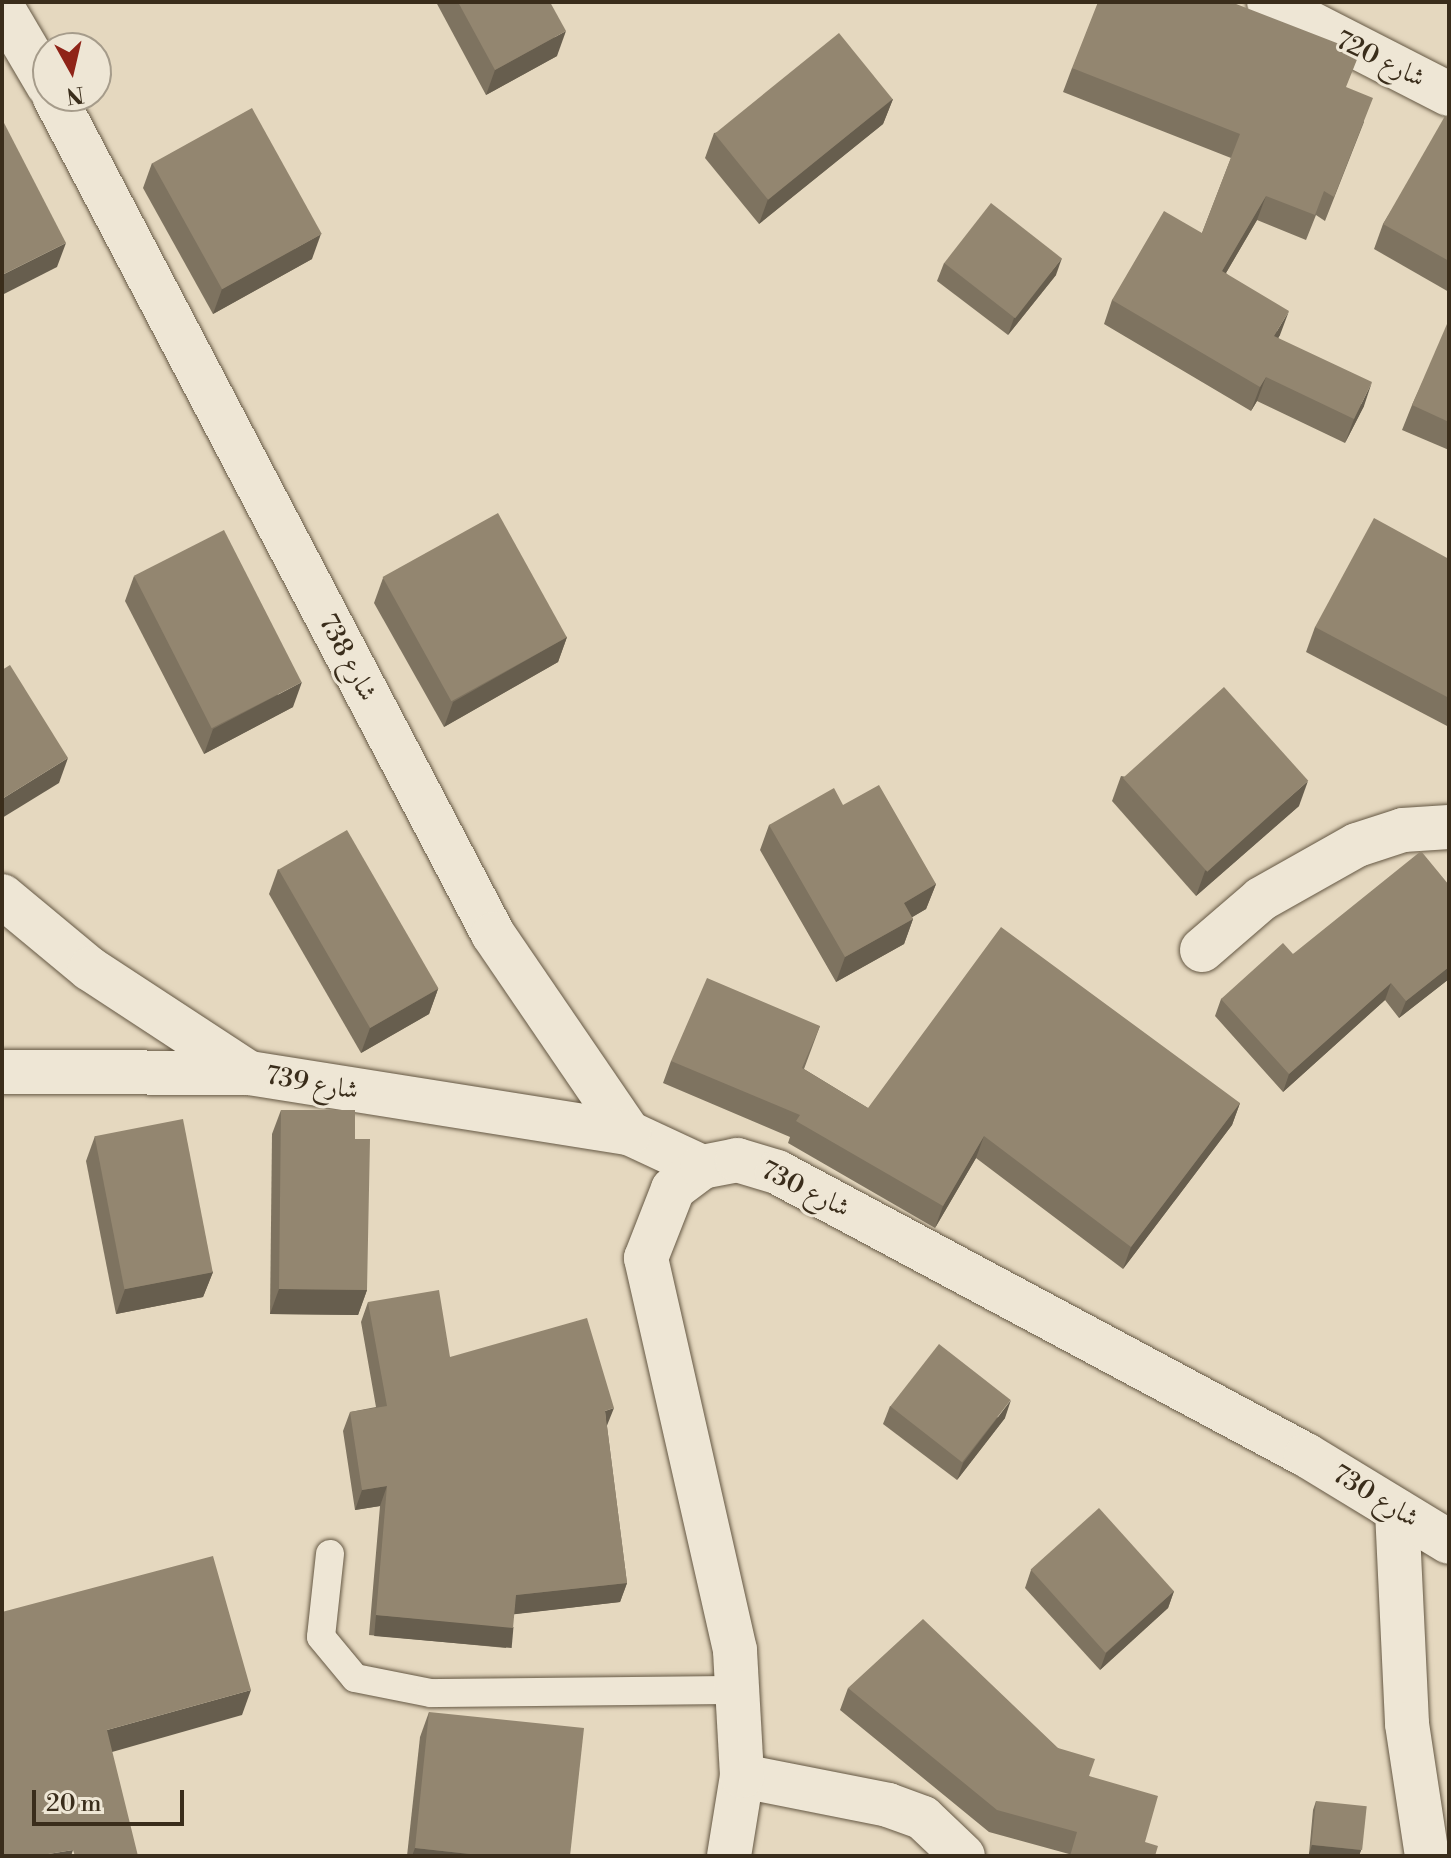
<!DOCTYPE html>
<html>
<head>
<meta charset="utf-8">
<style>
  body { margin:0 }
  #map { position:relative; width:1451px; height:1858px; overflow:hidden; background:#e5d8bf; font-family:"Libre Bodoni",Amiri,serif }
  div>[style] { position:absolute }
  .roads { filter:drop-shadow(0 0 2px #655844) drop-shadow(0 0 2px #655844) }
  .lane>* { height:28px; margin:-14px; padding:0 14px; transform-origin:14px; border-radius:14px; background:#eee6d5 }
  .street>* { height:44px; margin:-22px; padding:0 22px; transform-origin:22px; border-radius:22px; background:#eee6d5 }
  .wall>* { inset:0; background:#7e7360 }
  .shaded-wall>* { inset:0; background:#675e4e; transform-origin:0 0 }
  .building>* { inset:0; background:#938670; transform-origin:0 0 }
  span { translate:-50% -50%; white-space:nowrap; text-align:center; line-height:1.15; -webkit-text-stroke:6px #eee6d5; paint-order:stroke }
  .street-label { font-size:26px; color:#3a2d1b }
  .frame { position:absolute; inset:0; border:4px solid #3a2d1b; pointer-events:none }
  .north { position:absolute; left:32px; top:32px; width:80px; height:80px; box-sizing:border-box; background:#eee6d5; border:2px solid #a69c8b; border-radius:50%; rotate:172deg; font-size:22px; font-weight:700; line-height:32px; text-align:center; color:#3a2d1b }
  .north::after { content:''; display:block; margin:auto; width:28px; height:36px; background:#8f2418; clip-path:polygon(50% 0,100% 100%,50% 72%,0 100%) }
  .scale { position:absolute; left:32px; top:1790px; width:152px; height:36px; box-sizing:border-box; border:4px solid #3a2d1b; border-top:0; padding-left:10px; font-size:24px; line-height:28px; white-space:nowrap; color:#3a2d1b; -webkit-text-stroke:6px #eee6d5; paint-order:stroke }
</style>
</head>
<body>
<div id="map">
  <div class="roads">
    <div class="lane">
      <div style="left:330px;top:1554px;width:83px;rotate:96.2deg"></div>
      <div style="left:321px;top:1637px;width:53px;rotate:50.3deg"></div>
      <div style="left:355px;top:1678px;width:77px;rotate:11.2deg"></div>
      <div style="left:431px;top:1693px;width:306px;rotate:-0.6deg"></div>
    </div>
    <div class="street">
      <div style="left:1269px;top:2px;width:202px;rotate:27.1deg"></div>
      <div style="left:2px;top:7px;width:91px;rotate:59.5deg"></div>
      <div style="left:54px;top:96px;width:946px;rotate:62.35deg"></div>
      <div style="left:493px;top:934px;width:241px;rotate:55.7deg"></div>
      <div style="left:629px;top:1133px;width:81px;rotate:25deg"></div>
      <div style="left:2px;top:896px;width:114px;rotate:39.7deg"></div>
      <div style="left:90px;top:969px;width:190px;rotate:33.2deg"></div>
      <div style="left:249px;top:1073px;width:385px;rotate:9deg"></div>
      <div style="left:1202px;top:950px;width:78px;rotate:-40.8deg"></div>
      <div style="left:1261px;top:899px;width:110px;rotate:-29.4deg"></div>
      <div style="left:1357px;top:845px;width:48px;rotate:-18.1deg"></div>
      <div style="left:1403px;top:830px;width:46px;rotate:-3.7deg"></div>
      <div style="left:2px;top:1072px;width:247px;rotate:0.2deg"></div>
      <div style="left:1397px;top:1511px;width:213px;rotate:87.3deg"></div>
      <div style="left:1407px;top:1724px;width:134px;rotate:81.4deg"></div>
      <div style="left:742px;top:1776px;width:149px;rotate:11.2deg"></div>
      <div style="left:888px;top:1805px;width:37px;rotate:20deg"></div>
      <div style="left:923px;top:1818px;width:55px;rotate:43.5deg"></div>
      <div style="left:729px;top:1856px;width:81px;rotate:-80.8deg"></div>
      <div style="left:742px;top:1776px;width:126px;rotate:-93.2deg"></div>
      <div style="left:735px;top:1650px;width:402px;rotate:-102.8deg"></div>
      <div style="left:646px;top:1258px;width:74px;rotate:-68.6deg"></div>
      <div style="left:673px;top:1189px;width:36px;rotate:-37deg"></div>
      <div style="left:702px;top:1167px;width:36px;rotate:-11deg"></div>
      <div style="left:737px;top:1160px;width:42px;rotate:16.7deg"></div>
      <div style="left:777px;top:1172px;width:600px;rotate:28.15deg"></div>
      <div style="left:1306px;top:1455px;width:167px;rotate:31.3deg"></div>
    </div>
  </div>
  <div class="wall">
    <div style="clip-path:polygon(436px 2px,550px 2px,557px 56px,486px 95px)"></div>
    <div style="clip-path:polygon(1072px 68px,1347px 88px,1364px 122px,1325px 221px,1316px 215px,1306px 240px,1257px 220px,1226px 273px,1280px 335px,1278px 338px,1364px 406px,1345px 443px,1257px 401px,1251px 411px,1104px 324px,1112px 300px,1202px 233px,1231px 158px,1063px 92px)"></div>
    <div style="clip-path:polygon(893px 99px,883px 124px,759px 224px,705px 158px,714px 133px)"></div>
    <div style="clip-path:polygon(1449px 119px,1449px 292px,1374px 249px,1383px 224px)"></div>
    <div style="clip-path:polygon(152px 163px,312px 259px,213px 314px,143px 188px)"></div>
    <div style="clip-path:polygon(944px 263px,1056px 275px,1008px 335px,937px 281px)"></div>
    <div style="clip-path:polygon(1449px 325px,1449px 450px,1402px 430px,1412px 405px)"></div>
    <div style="clip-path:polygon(1449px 559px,1449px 727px,1306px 652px,1315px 627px)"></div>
    <div style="clip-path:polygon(134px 576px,293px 707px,204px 754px,125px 601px)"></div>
    <div style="clip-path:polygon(383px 578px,567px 637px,558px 662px,444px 727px,374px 603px)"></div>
    <div style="clip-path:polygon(1121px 776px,1299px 806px,1196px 896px,1112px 801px)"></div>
    <div style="clip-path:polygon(843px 805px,936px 884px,926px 909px,912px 917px,913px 919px,904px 944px,836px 982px,760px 850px,769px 825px)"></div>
    <div style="clip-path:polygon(278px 869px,438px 989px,429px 1014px,361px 1053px,269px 894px)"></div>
    <div style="clip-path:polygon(1449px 885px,1449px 979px,1399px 1018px,1385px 1000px,1283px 1092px,1215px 1016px,1221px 999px,1293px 954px)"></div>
    <div style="clip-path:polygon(820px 1026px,804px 1069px,868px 1108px,1240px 1103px,1232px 1125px,1123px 1269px,976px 1158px,935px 1228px,788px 1143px,790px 1137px,663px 1083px,671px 1061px)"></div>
    <div style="clip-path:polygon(281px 1110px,355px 1139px,367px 1290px,358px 1315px,270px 1314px,272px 1134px)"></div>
    <div style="clip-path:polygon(95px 1136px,213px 1272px,203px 1297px,116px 1314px,86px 1161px)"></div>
    <div style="clip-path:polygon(368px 1302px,450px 1357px,607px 1426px,627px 1583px,620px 1602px,514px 1614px,506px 1648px,369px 1635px,380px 1506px,355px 1510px,343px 1431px,350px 1412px,376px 1407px,361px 1322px)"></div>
    <div style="clip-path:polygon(890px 1406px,1005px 1418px,957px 1480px,883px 1424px)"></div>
    <div style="clip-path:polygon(1031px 1570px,1174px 1591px,1168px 1608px,1100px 1670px,1025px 1588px)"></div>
    <div style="clip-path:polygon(848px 1688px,1058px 1748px,1089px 1776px,1155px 1856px,1069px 1856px,1069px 1854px,989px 1832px,840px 1710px)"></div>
    <div style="clip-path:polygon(429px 1712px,570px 1856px,407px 1856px,420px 1737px)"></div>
    <div style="clip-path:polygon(1316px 1801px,1361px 1850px,1359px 1856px,1326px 1856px,1309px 1854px,1313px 1810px)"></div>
  </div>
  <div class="shaded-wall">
    <div style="clip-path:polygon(566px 31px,557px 56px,486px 95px,495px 70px)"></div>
    <div style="clip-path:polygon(893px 99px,883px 124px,759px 224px,768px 199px)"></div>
    <div style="clip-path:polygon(1266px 196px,1257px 220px,1213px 295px,1222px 271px)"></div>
    <div style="clip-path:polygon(321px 234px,312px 259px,213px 314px,222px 289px)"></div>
    <div style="clip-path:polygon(66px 243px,57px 267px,2px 295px,2px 275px)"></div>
    <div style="clip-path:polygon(1062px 258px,1056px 275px,1008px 335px,1014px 318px)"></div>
    <div style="clip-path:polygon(1289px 311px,1280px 335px,1265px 360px,1274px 336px)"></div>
    <div style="clip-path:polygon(1266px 377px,1257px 401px,1251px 411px,1260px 387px)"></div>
    <div style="clip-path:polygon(1372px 382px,1364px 406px,1345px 443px,1354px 419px)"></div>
    <div style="clip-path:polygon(567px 637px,558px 662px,444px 727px,453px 702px)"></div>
    <div style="clip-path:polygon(302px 682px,293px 707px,204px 754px,213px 729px)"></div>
    <div style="clip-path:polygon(68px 758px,59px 783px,2px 818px,2px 799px)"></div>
    <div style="clip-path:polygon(1308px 781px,1299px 806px,1196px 896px,1205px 871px)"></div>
    <div style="clip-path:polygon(936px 884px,926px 909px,894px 928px,904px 903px)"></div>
    <div style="clip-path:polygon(913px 919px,904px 944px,836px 982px,845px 957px)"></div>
    <div style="clip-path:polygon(1449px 967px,1449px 979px,1399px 1018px,1406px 1001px)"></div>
    <div style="clip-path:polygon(1391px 983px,1385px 1000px,1283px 1092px,1289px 1074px)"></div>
    <div style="clip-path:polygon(438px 989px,429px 1014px,361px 1053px,370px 1028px)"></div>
    <div style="clip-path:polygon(1240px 1103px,1232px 1125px,1123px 1269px,1131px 1247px)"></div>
    <div style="clip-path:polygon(984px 1136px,976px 1158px,935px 1228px,943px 1206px)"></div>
    <div style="clip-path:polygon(213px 1272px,203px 1297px,116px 1314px,125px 1289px)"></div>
    <div style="clip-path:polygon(279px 1289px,367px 1290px,358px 1315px,270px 1314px)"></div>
    <div style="clip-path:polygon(1011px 1400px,1005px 1418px,957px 1480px,963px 1463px)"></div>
    <div style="clip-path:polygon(614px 1408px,606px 1428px,605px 1411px)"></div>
    <div style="clip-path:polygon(387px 1486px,380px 1506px,355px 1510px,362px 1490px)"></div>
    <div style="clip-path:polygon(627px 1583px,620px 1602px,508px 1615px,516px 1595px)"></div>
    <div style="clip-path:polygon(1174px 1591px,1168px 1608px,1100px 1670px,1106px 1653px)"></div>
    <div style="left:376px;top:1615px;width:138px;height:21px;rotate:5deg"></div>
    <div style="clip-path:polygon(251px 1690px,242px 1715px,98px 1756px,107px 1730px)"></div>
    <div style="clip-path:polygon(1312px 1845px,1361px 1850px,1359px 1856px,1326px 1856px,1309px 1854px)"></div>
    <div style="clip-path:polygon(415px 1848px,488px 1856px,412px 1856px)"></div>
    <div style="clip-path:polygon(73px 1850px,71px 1856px,36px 1856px)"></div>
  </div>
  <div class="building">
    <div style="clip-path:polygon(458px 2px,550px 2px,566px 31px,495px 70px)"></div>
    <div style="clip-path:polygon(1098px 2px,1231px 2px,1360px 52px,1346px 87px,1373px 98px,1334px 197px,1324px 191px,1315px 215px,1266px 196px,1222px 271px,1289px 311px,1274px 336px,1372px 382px,1354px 419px,1266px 377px,1260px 387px,1112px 300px,1164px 211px,1202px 233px,1240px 134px,1072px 68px)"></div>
    <div style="left:839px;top:33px;width:85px;height:160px;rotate:51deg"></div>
    <div style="left:252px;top:108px;width:144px;height:114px;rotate:61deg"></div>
    <div style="clip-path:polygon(1445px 116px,1449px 119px,1449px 261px,1383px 224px)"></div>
    <div style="clip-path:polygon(2px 119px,66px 243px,2px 275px)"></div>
    <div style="left:991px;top:203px;width:90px;height:76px;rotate:38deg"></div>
    <div style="clip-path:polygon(1447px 324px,1449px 325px,1449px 422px,1412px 405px)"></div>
    <div style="left:498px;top:513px;width:142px;height:132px;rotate:61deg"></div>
    <div style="clip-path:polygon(1374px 518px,1449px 559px,1449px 698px,1315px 627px)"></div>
    <div style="left:224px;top:530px;width:171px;height:101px;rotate:63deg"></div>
    <div style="clip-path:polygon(10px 665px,68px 758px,2px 799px,2px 670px)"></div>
    <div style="left:1224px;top:687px;width:126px;height:136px;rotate:48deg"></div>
    <div style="clip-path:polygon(879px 785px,936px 884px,904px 903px,913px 919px,845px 957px,769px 825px,834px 788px,843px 805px)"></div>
    <div style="left:347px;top:830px;width:183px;height:79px;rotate:60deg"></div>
    <div style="clip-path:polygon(1421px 851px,1449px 885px,1449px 967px,1406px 1001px,1391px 983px,1289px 1074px,1221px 999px,1283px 943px,1293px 954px)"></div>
    <div style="clip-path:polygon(1001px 927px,1240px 1103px,1131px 1247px,984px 1136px,943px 1206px,796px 1121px,800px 1115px,671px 1061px,707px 978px,820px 1026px,802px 1068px,868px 1108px)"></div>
    <div style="clip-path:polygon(281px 1110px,355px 1110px,355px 1139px,370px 1139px,367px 1290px,279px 1289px)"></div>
    <div style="left:183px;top:1119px;width:156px;height:90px;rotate:79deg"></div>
    <div style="clip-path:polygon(439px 1290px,450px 1357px,587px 1318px,614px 1408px,605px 1411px,627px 1583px,516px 1595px,513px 1628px,376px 1615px,387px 1486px,362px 1490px,350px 1412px,387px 1406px,368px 1302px)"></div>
    <div style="left:939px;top:1344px;width:91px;height:79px;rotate:38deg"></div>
    <div style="left:1099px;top:1508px;width:112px;height:92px;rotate:48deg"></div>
    <div style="clip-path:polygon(213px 1556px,251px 1690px,107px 1730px,138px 1856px,75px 1856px,73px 1850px,36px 1856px,2px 1856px,2px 1612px)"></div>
    <div style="clip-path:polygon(923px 1619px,1058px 1748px,1095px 1759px,1089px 1776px,1158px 1796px,1145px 1842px,1158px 1846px,1155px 1856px,1070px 1856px,1077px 1832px,997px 1810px,848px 1688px)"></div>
    <div style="clip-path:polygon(429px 1712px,584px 1728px,570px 1856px,488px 1856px,415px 1848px)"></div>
    <div style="left:1316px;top:1801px;width:51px;height:44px;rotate:6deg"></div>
  </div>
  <div class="street-label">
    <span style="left:1380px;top:60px;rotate:26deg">شارع 720</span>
    <span style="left:347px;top:658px;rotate:62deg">شارع 738</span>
    <span style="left:312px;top:1084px;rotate:10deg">شارع 739</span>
    <span style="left:805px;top:1190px;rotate:26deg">شارع 730</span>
    <span style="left:1375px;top:1497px;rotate:31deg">شارع 730</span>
  </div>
  <div class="frame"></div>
  <div class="north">N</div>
  <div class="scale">20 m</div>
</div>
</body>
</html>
